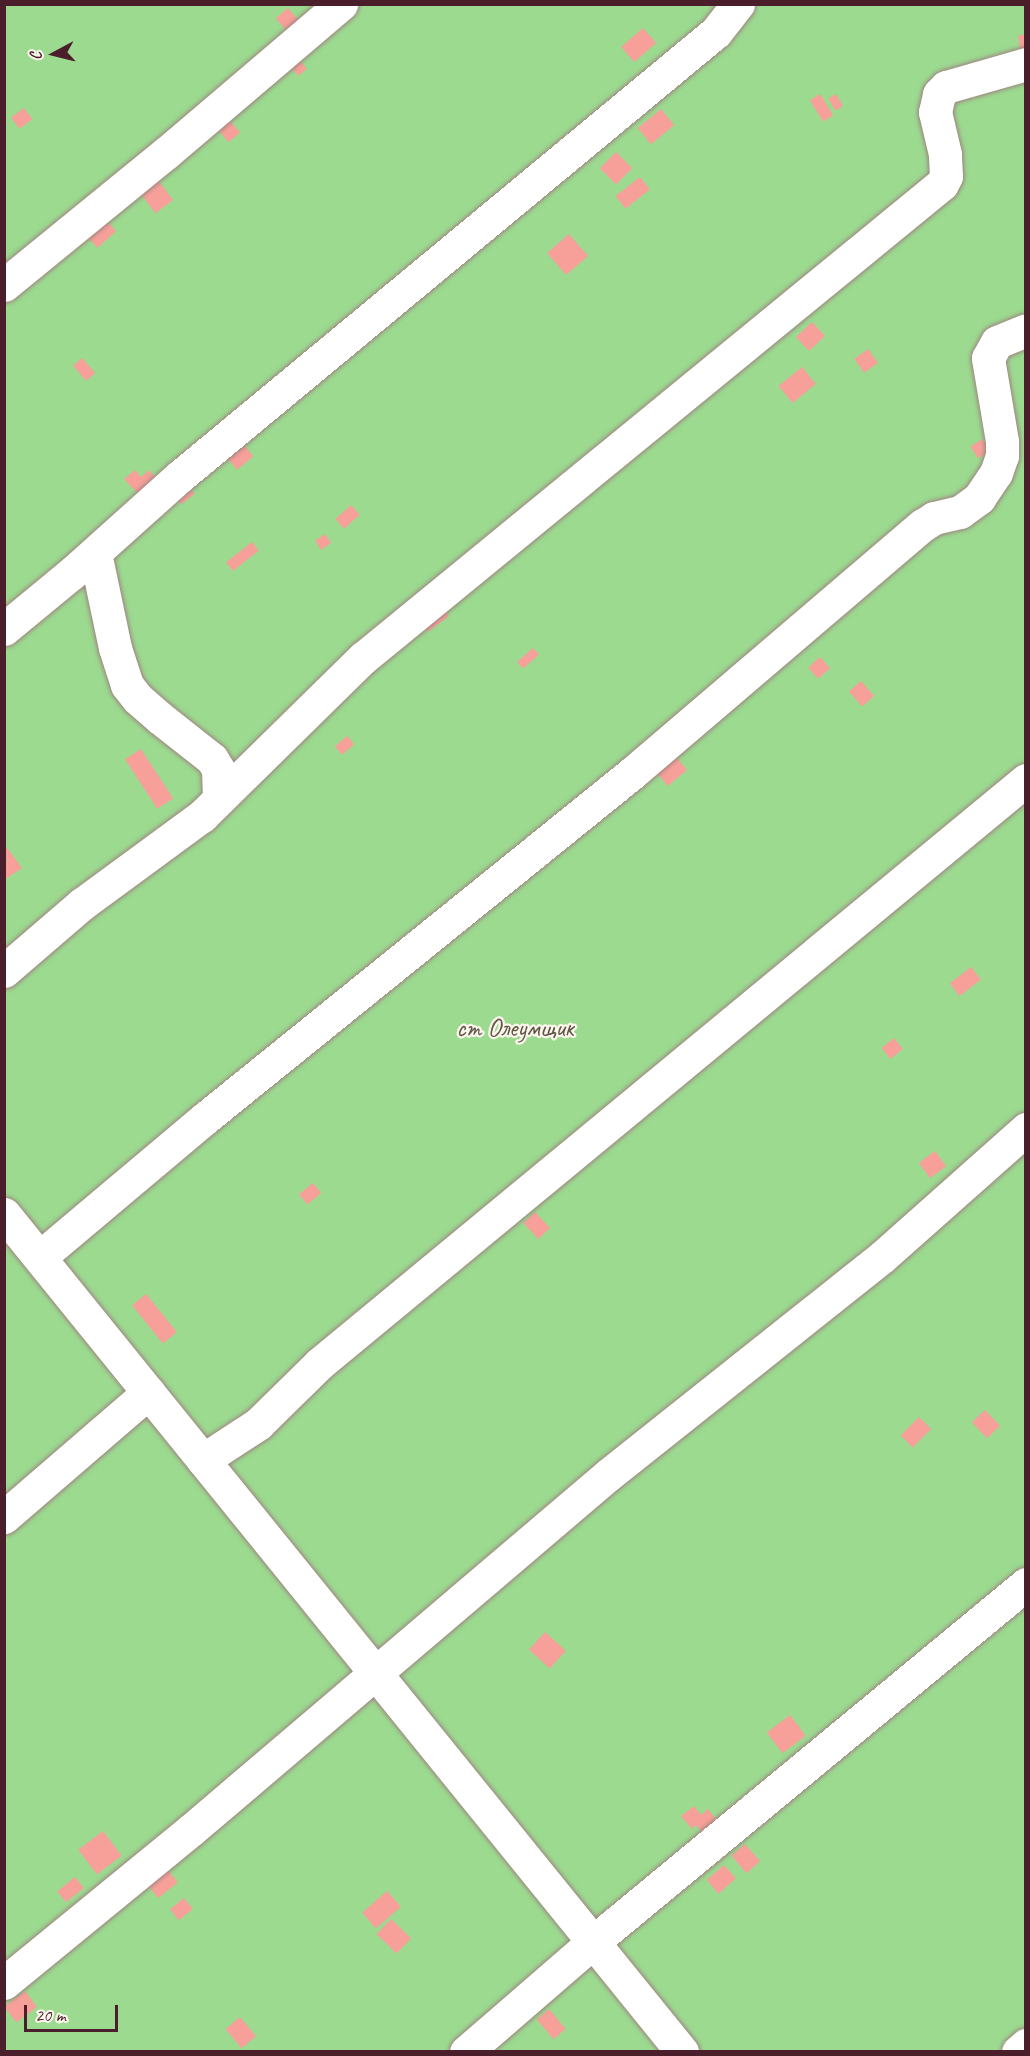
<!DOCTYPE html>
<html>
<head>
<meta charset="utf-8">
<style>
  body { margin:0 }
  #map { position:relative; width:1030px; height:2056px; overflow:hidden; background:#f3ebd5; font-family:Caveat,sans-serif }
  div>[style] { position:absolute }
  .green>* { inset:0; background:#9cda90; transform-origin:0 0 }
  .building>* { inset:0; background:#f7a099; transform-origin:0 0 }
  .roads { filter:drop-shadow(0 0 2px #9e8580) drop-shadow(0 0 2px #9e8580) }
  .minor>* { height:33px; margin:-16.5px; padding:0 16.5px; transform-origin:16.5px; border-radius:16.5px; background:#fff }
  span { translate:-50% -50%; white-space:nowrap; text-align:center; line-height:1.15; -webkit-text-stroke:4.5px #fbf7ec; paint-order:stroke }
  .park-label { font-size:26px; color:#635749 }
  .frame { position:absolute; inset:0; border:6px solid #4a1f2b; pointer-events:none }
  .north { position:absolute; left:24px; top:24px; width:60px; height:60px; -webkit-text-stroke:4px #fbf7ec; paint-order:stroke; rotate:263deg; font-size:16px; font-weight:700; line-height:24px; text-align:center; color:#4a1f2b }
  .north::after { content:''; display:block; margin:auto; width:21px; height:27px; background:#4a1f2b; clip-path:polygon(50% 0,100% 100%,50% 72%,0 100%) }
  .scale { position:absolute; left:24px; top:2005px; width:94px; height:27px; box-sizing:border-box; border:3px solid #4a1f2b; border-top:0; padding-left:8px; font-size:18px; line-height:21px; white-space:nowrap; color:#4a1f2b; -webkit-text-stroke:4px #fbf7ec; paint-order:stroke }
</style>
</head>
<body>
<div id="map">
  <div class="green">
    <div style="left:5px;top:5px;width:1020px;height:2046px"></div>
  </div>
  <div class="building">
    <div style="left:288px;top:8px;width:17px;height:16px;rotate:50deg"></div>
    <div style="left:643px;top:28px;width:20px;height:29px;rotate:49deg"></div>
    <div style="clip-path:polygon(1026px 34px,1026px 52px,1021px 53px,1018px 36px)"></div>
    <div style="left:298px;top:58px;width:14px;height:11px;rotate:51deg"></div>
    <div style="left:820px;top:94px;width:25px;height:12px;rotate:58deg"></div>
    <div style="left:836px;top:94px;width:14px;height:9px;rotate:60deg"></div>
    <div style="left:24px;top:108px;width:14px;height:16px;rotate:54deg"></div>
    <div style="left:661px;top:109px;width:21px;height:30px;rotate:51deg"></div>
    <div style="left:228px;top:118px;width:19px;height:15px;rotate:51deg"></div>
    <div style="left:616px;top:152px;width:23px;height:23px;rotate:45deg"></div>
    <div style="left:640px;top:177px;width:16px;height:31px;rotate:52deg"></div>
    <div style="left:158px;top:180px;width:25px;height:22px;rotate:53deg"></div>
    <div style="left:106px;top:220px;width:15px;height:25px;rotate:48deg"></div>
    <div style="left:569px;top:234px;width:29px;height:29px;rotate:49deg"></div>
    <div style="left:812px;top:322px;width:19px;height:22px;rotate:47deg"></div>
    <div style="left:868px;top:349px;width:17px;height:17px;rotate:54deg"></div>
    <div style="left:82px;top:358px;width:20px;height:12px;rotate:49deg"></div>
    <div style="left:802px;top:367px;width:22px;height:30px;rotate:51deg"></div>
    <div style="left:982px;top:439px;width:14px;height:14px;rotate:56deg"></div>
    <div style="left:243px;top:444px;width:16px;height:21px;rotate:50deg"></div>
    <div style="clip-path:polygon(135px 470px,141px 477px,149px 470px,158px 481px,141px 497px,124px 479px)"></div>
    <div style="left:188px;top:485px;width:11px;height:17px;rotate:52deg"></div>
    <div style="left:351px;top:505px;width:13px;height:21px;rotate:48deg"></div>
    <div style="left:325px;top:534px;width:11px;height:12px;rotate:56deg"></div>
    <div style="left:252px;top:542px;width:11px;height:33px;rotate:52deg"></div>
    <div style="left:443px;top:608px;width:10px;height:26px;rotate:53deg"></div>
    <div style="left:533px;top:648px;width:9px;height:21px;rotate:49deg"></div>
    <div style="left:820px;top:657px;width:15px;height:16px;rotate:48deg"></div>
    <div style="left:861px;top:681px;width:20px;height:16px;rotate:49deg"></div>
    <div style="left:347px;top:736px;width:11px;height:16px;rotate:49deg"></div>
    <div style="left:141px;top:749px;width:59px;height:19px;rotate:57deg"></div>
    <div style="left:676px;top:757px;width:17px;height:25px;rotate:50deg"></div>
    <div style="clip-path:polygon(4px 844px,22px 868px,4px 880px)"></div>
    <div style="left:971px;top:967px;width:16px;height:27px;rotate:52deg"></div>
    <div style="left:894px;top:1038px;width:14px;height:16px;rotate:51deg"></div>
    <div style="left:935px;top:1151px;width:19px;height:20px;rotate:54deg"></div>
    <div style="left:313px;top:1183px;width:13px;height:18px;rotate:51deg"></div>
    <div style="left:535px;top:1212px;width:22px;height:16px;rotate:47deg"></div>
    <div style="left:146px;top:1294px;width:49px;height:18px;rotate:51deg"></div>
    <div style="left:985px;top:1410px;width:22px;height:18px;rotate:47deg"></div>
    <div style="left:919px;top:1417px;width:17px;height:26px;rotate:45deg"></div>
    <div style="left:545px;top:1632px;width:28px;height:24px;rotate:42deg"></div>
    <div style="left:790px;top:1715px;width:26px;height:29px;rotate:53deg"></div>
    <div style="clip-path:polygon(694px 1806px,701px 1815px,708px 1809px,719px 1823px,704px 1835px,696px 1825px,692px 1829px,681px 1816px)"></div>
    <div style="left:103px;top:1831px;width:31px;height:31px;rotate:53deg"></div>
    <div style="left:745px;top:1844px;width:23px;height:18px;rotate:49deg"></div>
    <div style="left:724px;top:1865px;width:18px;height:23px;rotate:49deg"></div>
    <div style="left:168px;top:1870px;width:16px;height:25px;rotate:52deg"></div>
    <div style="left:75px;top:1877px;width:14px;height:23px;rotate:51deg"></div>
    <div style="left:387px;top:1891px;width:21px;height:33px;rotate:49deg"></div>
    <div style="left:184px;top:1898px;width:14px;height:18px;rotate:51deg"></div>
    <div style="left:391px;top:1919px;width:28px;height:21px;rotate:44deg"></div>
    <div style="left:25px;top:1991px;width:20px;height:26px;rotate:53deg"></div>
    <div style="left:549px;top:2009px;width:26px;height:16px;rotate:50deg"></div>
    <div style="left:240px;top:2017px;width:25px;height:19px;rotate:50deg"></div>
  </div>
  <div class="roads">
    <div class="minor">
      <div style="left:4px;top:285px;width:209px;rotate:-39.2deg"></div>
      <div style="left:166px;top:153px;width:230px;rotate:-40.4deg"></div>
      <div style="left:95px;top:553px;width:97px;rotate:78.1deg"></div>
      <div style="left:115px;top:648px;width:39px;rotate:72deg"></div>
      <div style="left:127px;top:685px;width:16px;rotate:52deg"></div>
      <div style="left:137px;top:698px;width:30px;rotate:41deg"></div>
      <div style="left:160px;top:718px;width:66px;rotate:38.3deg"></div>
      <div style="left:212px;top:759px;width:12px;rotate:59deg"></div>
      <div style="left:218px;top:769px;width:29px;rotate:88deg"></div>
      <div style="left:4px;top:629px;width:88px;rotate:-39.5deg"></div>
      <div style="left:72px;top:573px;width:144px;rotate:-41.9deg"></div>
      <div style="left:179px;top:477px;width:697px;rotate:-39.65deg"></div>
      <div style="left:716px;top:32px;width:36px;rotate:-52deg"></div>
      <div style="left:4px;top:971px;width:103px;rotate:-40.7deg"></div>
      <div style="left:82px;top:904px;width:149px;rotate:-36.3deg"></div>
      <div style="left:202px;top:816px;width:226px;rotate:-44.5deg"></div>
      <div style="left:363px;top:658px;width:748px;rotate:-39.31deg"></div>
      <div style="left:942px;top:184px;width:9px;rotate:-63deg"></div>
      <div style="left:946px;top:176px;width:22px;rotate:-93deg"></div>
      <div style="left:945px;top:154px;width:43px;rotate:-103.4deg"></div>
      <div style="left:935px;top:112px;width:18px;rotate:-77deg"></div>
      <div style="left:939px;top:94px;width:10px;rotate:-45deg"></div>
      <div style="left:946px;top:87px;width:83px;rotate:-16deg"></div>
      <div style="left:4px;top:1214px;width:1078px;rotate:51.02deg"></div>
      <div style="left:40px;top:1257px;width:214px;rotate:-40.1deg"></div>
      <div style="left:204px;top:1119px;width:549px;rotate:-38.94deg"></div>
      <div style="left:631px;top:774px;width:384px;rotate:-40.5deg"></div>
      <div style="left:923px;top:525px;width:13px;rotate:-32deg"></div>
      <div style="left:934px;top:518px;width:27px;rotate:-13deg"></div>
      <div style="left:960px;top:512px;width:24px;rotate:-36deg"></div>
      <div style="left:979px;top:498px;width:30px;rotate:-56deg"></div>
      <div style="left:996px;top:473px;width:18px;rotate:-71deg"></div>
      <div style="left:1002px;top:456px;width:15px;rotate:-90deg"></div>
      <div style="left:1002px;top:441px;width:84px;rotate:-99.6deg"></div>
      <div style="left:988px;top:358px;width:18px;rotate:-61deg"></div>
      <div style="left:997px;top:342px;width:31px;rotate:-22deg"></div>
      <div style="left:203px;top:1460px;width:66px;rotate:-33.2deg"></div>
      <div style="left:258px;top:1424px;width:86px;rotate:-44.5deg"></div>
      <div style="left:319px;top:1364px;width:917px;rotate:-39.56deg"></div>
      <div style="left:4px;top:1517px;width:191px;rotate:-40.8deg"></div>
      <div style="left:4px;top:1983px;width:242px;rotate:-39.3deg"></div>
      <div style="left:191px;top:1830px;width:548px;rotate:-40.41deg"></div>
      <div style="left:608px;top:1475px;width:350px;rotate:-38.5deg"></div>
      <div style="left:882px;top:1257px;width:193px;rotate:-41.6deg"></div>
      <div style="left:466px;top:2052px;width:168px;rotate:-40.9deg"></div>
      <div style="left:593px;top:1942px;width:562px;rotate:-39.58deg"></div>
      <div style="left:1018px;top:2052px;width:11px;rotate:-41deg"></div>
    </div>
  </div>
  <div class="park-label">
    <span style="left:515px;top:1028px">ст Олеумщик</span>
  </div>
  <div class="frame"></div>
  <div class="north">С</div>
  <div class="scale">20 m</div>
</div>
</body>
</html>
